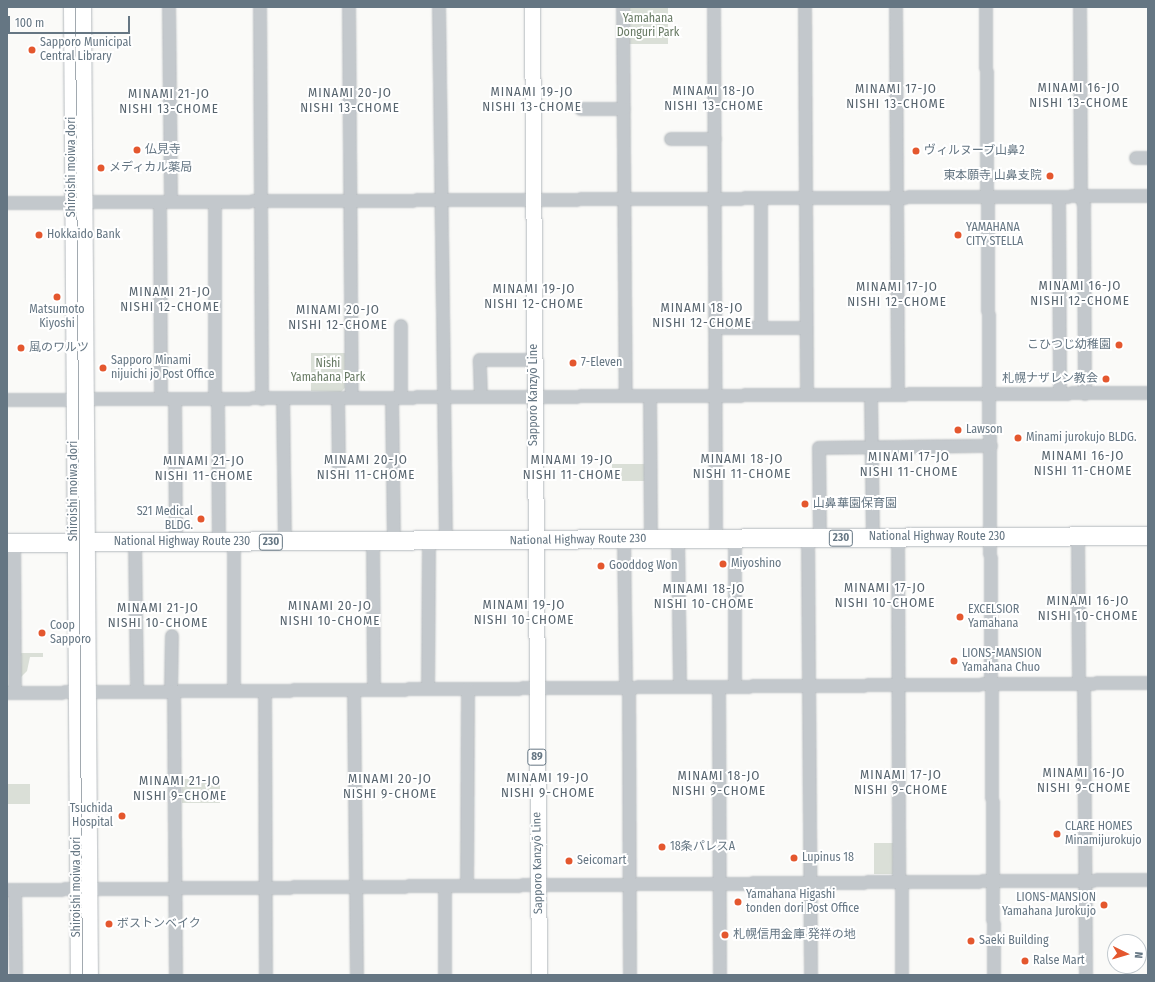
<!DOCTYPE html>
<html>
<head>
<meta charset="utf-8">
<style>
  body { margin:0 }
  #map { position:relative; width:1155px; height:982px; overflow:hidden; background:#fafaf8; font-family:"Fira Sans Condensed","Noto Sans JP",sans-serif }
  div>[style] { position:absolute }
  .green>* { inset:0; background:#dadfd7; transform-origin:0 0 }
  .roads { filter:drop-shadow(0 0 1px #b5babe) drop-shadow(0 0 1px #b5babe) }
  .minor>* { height:12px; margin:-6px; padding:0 6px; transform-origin:6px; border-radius:6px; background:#c3c8cc }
  .major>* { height:15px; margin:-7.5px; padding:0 7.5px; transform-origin:7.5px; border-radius:7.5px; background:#fff }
  .highway>* { height:18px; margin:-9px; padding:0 9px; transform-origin:9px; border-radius:9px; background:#fff }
  .tram>* { height:1px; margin:-0.5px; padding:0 0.5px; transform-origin:0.5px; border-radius:0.5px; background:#a2aab0 }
  .dots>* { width:11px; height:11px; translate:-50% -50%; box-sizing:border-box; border:2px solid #fff; border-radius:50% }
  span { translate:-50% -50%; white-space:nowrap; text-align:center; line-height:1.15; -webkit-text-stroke:4px #fff; paint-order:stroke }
  .shield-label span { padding:1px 3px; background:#fff; border:1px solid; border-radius:3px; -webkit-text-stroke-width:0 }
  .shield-label { font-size:11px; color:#657683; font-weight:700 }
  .park-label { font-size:12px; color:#687a64 }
  .poi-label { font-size:12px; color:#657683 }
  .left { translate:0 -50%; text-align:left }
  .right { translate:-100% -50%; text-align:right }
  .street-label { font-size:12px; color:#657683 }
  .neighbourhood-label { font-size:13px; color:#57646e; letter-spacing:1px }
  .frame { position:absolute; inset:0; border:8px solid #657683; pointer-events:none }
  .north { position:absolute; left:1107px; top:934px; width:40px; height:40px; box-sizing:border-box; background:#fff; border:1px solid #c1c8cd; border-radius:50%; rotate:95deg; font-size:11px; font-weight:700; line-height:16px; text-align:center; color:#657683 }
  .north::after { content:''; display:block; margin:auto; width:14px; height:18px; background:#e4572e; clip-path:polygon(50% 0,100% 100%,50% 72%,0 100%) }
  .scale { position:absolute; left:8px; top:16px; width:122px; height:18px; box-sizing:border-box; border:2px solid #657683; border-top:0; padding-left:5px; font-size:12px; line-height:14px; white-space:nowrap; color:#657683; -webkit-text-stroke:3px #fff; paint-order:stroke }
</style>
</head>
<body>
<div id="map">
  <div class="green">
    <div style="left:668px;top:7px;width:37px;height:40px;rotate:90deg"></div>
    <div style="clip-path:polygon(311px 353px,345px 353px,345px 388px,341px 392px,311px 391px)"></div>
    <div style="left:612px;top:464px;width:35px;height:17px"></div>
    <div style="clip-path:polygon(18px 653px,43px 653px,43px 657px,30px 657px,27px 671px,21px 677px,18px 677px)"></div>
    <div style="left:220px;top:779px;width:24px;height:38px;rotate:90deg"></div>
    <div style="left:7px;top:784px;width:23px;height:20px"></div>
    <div style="left:874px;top:843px;width:21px;height:31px"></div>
  </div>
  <div class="roads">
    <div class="minor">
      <div style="left:169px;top:7px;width:195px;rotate:89.4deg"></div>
      <div style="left:260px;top:7px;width:392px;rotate:89.7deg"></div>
      <div style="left:349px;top:7px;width:391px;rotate:89.6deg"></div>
      <div style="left:439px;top:7px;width:534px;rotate:89.25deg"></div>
      <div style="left:623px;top:7px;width:389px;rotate:89.6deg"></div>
      <div style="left:714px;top:7px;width:532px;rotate:89.78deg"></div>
      <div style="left:805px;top:7px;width:388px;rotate:89.7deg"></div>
      <div style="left:896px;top:7px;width:388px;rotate:89.7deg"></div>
      <div style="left:986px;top:7px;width:968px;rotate:89.53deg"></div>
      <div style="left:1080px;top:7px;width:190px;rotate:89.7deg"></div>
      <div style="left:1081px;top:197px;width:9px;rotate:69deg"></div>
      <div style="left:1084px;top:205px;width:189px;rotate:89.7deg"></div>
      <div style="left:581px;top:109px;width:43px"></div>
      <div style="left:671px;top:139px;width:44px"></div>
      <div style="left:1136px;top:158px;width:12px"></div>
      <div style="left:1059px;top:197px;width:197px;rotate:89.7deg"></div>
      <div style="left:761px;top:199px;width:129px;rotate:90deg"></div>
      <div style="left:215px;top:202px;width:190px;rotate:90deg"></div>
      <div style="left:215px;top:392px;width:14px;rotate:78deg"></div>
      <div style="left:218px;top:406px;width:136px;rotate:89.6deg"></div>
      <div style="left:7px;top:203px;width:1141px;rotate:-0.35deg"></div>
      <div style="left:160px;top:203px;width:196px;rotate:89.7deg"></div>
      <div style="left:401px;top:326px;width:72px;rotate:90deg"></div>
      <div style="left:715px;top:328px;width:91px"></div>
      <div style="left:871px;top:395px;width:142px;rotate:89.2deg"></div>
      <div style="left:650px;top:396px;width:143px;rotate:89.6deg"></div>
      <div style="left:481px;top:397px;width:37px;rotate:-92deg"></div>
      <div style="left:480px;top:360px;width:54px"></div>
      <div style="left:283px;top:398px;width:144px;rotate:89.2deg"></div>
      <div style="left:338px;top:398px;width:68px;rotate:89.2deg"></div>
      <div style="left:392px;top:398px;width:143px;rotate:89.2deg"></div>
      <div style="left:175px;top:399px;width:143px;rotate:89.6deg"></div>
      <div style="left:7px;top:400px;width:1141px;rotate:-0.35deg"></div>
      <div style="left:1078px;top:536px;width:148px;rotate:89.6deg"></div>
      <div style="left:898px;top:537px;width:337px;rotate:89.8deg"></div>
      <div style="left:899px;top:874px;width:15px;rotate:79deg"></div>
      <div style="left:902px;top:889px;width:86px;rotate:90deg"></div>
      <div style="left:820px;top:538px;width:90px;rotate:-90.6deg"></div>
      <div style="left:819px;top:448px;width:172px;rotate:-0.7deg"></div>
      <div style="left:624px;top:539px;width:148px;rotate:89.2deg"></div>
      <div style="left:678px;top:539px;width:148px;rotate:89.2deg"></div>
      <div style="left:808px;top:539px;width:436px;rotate:89.6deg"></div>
      <div style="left:373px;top:541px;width:149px;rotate:89.6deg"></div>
      <div style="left:234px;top:542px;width:149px;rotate:90deg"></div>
      <div style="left:14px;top:543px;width:150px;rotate:89.6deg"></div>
      <div style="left:135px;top:543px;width:149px;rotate:89.2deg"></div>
      <div style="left:1084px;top:684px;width:291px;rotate:89.6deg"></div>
      <div style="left:629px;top:687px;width:288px;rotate:89.8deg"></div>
      <div style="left:719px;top:687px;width:288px;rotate:89.8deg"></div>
      <div style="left:735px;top:687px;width:148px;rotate:-90deg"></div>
      <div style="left:428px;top:689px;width:148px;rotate:-89.6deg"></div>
      <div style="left:354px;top:690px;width:285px;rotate:89.4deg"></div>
      <div style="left:171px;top:691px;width:55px;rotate:-89deg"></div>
      <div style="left:174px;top:691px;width:284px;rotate:89.6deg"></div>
      <div style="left:265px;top:691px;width:284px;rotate:89.8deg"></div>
      <div style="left:7px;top:693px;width:1141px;rotate:-0.5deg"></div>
      <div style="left:445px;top:886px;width:89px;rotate:90deg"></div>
      <div style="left:467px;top:886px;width:197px;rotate:-89.7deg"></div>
      <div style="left:7px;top:890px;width:1141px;rotate:-0.5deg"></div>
      <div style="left:15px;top:890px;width:85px;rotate:89.3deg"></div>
    </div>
    <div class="major">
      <div style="left:71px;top:7px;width:968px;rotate:89.59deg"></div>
      <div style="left:83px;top:7px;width:968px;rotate:89.59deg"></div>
      <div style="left:532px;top:7px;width:968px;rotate:89.59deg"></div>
    </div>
    <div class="highway">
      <div style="left:7px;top:543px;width:1141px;rotate:-0.35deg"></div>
    </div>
  </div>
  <div class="tram">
    <div style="left:75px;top:7px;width:968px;rotate:89.59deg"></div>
  </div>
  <div class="dots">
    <div style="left:32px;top:50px;background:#e4572e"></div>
    <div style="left:137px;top:150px;background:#e4572e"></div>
    <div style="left:916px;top:151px;background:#e4572e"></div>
    <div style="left:101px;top:168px;background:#e4572e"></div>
    <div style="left:1050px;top:176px;background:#e4572e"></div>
    <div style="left:39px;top:235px;background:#e4572e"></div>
    <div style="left:958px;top:235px;background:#e4572e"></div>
    <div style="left:57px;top:297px;background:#e4572e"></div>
    <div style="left:1119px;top:345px;background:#e4572e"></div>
    <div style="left:21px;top:348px;background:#e4572e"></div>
    <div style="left:573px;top:363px;background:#e4572e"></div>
    <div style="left:103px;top:368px;background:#e4572e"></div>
    <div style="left:1106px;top:379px;background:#e4572e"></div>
    <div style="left:958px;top:430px;background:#e4572e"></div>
    <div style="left:1018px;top:438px;background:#e4572e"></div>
    <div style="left:805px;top:504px;background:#e4572e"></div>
    <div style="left:201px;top:519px;background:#e4572e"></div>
    <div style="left:723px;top:564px;background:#e4572e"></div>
    <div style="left:601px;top:566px;background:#e4572e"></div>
    <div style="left:960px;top:617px;background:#e4572e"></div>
    <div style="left:42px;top:633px;background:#e4572e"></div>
    <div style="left:954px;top:661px;background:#e4572e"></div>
    <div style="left:122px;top:816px;background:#e4572e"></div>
    <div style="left:1057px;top:834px;background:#e4572e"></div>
    <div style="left:662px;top:847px;background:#e4572e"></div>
    <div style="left:794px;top:858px;background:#e4572e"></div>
    <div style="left:569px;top:861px;background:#e4572e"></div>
    <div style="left:738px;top:902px;background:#e4572e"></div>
    <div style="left:1104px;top:905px;background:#e4572e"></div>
    <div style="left:109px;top:924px;background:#e4572e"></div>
    <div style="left:725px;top:935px;background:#e4572e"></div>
    <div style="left:971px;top:941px;background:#e4572e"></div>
    <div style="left:1025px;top:961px;background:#e4572e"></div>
  </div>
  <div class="shield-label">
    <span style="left:841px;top:538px">230</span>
    <span style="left:271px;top:542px">230</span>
    <span style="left:537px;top:757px">89</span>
  </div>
  <div class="park-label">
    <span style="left:648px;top:26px">Yamahana<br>Donguri Park</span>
    <span style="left:328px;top:371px">Nishi<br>Yamahana Park</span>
  </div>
  <div class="poi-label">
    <span class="left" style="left:40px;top:50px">Sapporo Municipal<br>Central Library</span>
    <span class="left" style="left:145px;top:150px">仏見寺</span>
    <span class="left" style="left:924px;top:151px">ヴィルヌーブ山鼻2</span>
    <span class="left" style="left:109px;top:168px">メディカル薬局</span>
    <span class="right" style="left:1042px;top:176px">東本願寺 山鼻支院</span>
    <span class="left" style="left:966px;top:235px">YAMAHANA<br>CITY STELLA</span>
    <span class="left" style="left:47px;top:235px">Hokkaido Bank</span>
    <span style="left:57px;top:317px">Matsumoto<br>Kiyoshi</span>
    <span class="right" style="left:1111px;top:345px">こひつじ幼稚園</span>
    <span class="left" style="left:29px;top:348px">風のワルツ</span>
    <span class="left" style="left:111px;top:368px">Sapporo Minami<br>nijuichi jo Post Office</span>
    <span class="left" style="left:581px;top:363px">7-Eleven</span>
    <span class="right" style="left:1098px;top:379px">札幌ナザレン教会</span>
    <span class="left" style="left:966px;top:430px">Lawson</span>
    <span class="left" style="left:1026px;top:438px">Minami jurokujo BLDG.</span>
    <span class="left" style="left:813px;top:504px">山鼻華園保育園</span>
    <span class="right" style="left:193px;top:519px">S21 Medical<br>BLDG.</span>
    <span class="left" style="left:731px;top:564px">Miyoshino</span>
    <span class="left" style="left:609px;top:566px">Gooddog Won</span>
    <span class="left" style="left:968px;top:617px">EXCELSIOR<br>Yamahana</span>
    <span class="left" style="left:50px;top:633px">Coop<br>Sapporo</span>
    <span class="left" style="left:962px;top:661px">LIONS-MANSION<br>Yamahana Chuo</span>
    <span class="right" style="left:113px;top:816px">Tsuchida<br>Hospital</span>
    <span class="left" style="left:1065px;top:834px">CLARE HOMES<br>Minamijurokujo</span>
    <span class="left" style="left:670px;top:847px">18条パレスA</span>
    <span class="left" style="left:802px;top:858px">Lupinus 18</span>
    <span class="left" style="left:577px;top:861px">Seicomart</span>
    <span class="left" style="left:746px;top:902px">Yamahana Higashi<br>tonden dori Post Office</span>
    <span class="right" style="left:1096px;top:905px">LIONS-MANSION<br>Yamahana Jurokujo</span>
    <span class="left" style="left:117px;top:924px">ボストンベイク</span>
    <span class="left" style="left:733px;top:935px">札幌信用金庫 発祥の地</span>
    <span class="left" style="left:979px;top:941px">Saeki Building</span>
    <span class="left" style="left:1033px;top:961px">Ralse Mart</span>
  </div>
  <div class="street-label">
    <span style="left:72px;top:167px;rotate:-90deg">Shiroishi moiwa dori</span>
    <span style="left:534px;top:395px;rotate:-90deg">Sapporo Kanzyō Line</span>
    <span style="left:74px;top:491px;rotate:-90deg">Shiroishi moiwa dori</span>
    <span style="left:937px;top:537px">National Highway Route 230</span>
    <span style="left:578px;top:540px;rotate:-1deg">National Highway Route 230</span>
    <span style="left:182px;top:542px">National Highway Route 230</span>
    <span style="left:538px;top:863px;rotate:-91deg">Sapporo Kanzyō Line</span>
    <span style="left:77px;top:887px;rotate:-90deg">Shiroishi moiwa dori</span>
  </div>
  <div class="neighbourhood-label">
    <span style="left:1079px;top:96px">MINAMI 16-JO<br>NISHI 13-CHOME</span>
    <span style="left:896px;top:97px">MINAMI 17-JO<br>NISHI 13-CHOME</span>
    <span style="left:714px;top:99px">MINAMI 18-JO<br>NISHI 13-CHOME</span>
    <span style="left:532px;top:100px">MINAMI 19-JO<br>NISHI 13-CHOME</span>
    <span style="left:350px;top:101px">MINAMI 20-JO<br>NISHI 13-CHOME</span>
    <span style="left:169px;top:102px">MINAMI 21-JO<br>NISHI 13-CHOME</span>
    <span style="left:1080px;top:294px">MINAMI 16-JO<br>NISHI 12-CHOME</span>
    <span style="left:897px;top:295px">MINAMI 17-JO<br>NISHI 12-CHOME</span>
    <span style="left:534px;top:297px">MINAMI 19-JO<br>NISHI 12-CHOME</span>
    <span style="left:170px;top:300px">MINAMI 21-JO<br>NISHI 12-CHOME</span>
    <span style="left:702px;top:316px">MINAMI 18-JO<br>NISHI 12-CHOME</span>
    <span style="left:338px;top:318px">MINAMI 20-JO<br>NISHI 12-CHOME</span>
    <span style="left:1083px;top:464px">MINAMI 16-JO<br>NISHI 11-CHOME</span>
    <span style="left:909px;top:465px">MINAMI 17-JO<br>NISHI 11-CHOME</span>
    <span style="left:742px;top:467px">MINAMI 18-JO<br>NISHI 11-CHOME</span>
    <span style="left:366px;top:468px">MINAMI 20-JO<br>NISHI 11-CHOME</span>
    <span style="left:572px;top:468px">MINAMI 19-JO<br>NISHI 11-CHOME</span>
    <span style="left:204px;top:469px">MINAMI 21-JO<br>NISHI 11-CHOME</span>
    <span style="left:885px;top:596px">MINAMI 17-JO<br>NISHI 10-CHOME</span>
    <span style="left:704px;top:597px">MINAMI 18-JO<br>NISHI 10-CHOME</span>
    <span style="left:1088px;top:609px">MINAMI 16-JO<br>NISHI 10-CHOME</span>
    <span style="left:524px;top:613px">MINAMI 19-JO<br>NISHI 10-CHOME</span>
    <span style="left:330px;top:614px">MINAMI 20-JO<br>NISHI 10-CHOME</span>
    <span style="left:158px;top:616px">MINAMI 21-JO<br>NISHI 10-CHOME</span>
    <span style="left:1084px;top:781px">MINAMI 16-JO<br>NISHI 9-CHOME</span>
    <span style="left:901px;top:783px">MINAMI 17-JO<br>NISHI 9-CHOME</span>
    <span style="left:719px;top:784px">MINAMI 18-JO<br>NISHI 9-CHOME</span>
    <span style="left:548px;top:786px">MINAMI 19-JO<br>NISHI 9-CHOME</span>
    <span style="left:390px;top:787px">MINAMI 20-JO<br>NISHI 9-CHOME</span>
    <span style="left:180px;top:789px">MINAMI 21-JO<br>NISHI 9-CHOME</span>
  </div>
  <div class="frame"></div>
  <div class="north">N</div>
  <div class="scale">100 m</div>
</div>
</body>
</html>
